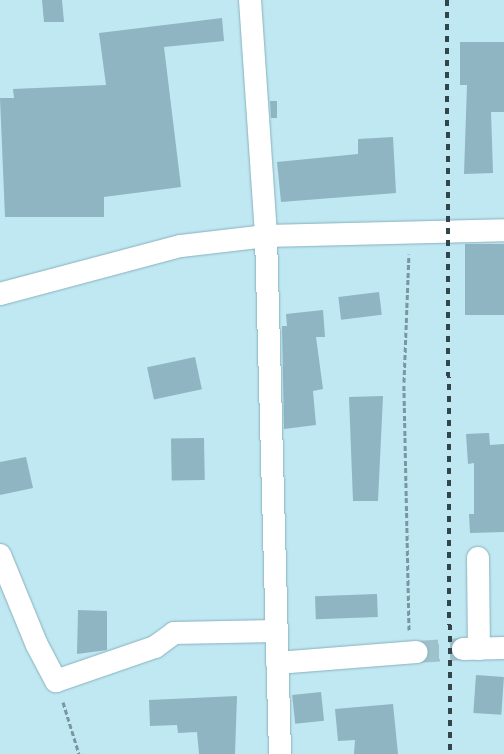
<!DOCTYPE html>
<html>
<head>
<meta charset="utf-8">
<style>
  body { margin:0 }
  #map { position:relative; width:504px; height:754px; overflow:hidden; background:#bfe8f3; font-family:Mulish,sans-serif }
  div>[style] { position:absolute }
  .building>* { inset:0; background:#8eb5c1; transform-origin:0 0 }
  .minor-tunnel>* { height:22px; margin-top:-11px; transform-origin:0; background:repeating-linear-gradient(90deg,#9ec2cc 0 22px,transparent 0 33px) }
  .path>* { height:3px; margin-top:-1.5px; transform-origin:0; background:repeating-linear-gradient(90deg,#79979f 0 5px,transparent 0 7.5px) }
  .roads { filter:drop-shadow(0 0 1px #89b1bc) drop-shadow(0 0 1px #89b1bc) }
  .minor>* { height:22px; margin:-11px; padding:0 11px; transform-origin:11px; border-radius:11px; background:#fff }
  .rail>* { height:4px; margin-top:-2px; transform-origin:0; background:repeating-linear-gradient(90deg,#31454b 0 6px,transparent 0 12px) }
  span { translate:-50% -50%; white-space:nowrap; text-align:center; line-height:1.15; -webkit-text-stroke:4.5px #fff; paint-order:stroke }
</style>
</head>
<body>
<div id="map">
  <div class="building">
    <div style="clip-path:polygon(42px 0,62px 0,64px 22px,44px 22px)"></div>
    <div style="clip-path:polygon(222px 18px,224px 41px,164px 47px,181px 187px,104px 197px,104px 217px,5px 217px,0 98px,14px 98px,13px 89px,106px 85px,99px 33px)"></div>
    <div style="clip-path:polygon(460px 42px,504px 42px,504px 112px,491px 112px,493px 173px,464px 174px,467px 85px,460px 85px)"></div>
    <div style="clip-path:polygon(270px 101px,277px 101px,277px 118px,271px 118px)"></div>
    <div style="clip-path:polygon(393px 137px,396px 193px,281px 202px,277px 162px,358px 154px,358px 139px)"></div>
    <div style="left:465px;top:244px;width:39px;height:71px"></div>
    <div style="left:379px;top:292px;width:23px;height:41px;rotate:83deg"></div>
    <div style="clip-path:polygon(323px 310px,325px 337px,316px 337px,323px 389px,313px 391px,316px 425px,284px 429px,282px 326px,287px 326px,286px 314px)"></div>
    <div style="left:195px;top:357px;width:33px;height:49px;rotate:78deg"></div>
    <div style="clip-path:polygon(383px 396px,378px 501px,353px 501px,349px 397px)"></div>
    <div style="clip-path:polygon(489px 433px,490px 445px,504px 444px,504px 532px,470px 533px,469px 514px,474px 514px,474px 463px,468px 464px,466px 434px)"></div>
    <div style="left:204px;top:438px;width:42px;height:33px;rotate:89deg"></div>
    <div style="clip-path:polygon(26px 457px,33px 488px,0 495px,0 462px)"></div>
    <div style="left:377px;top:594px;width:23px;height:62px;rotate:88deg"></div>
    <div style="clip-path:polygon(78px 610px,107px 611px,107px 650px,77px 654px)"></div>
    <div style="left:476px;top:675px;width:28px;height:38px;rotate:4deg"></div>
    <div style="left:321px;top:692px;width:29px;height:29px;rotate:84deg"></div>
    <div style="clip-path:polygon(237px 696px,235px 754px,199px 754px,197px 732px,178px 733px,177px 725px,150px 726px,149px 700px)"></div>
    <div style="clip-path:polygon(393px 704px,398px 754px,354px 754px,355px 740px,338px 741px,335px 709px)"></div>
  </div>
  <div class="minor-tunnel">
    <div style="left:417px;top:652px;width:46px;rotate:-3.7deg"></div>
  </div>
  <div class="path">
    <div style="left:409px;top:630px;width:248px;rotate:-91.2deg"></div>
    <div style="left:404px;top:382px;width:128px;rotate:-87.8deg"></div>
    <div style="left:63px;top:702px;width:54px;rotate:72.9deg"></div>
  </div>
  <div class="roads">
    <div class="minor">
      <div style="left:250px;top:0;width:237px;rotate:86.1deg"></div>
      <div style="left:266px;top:236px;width:518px;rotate:88.45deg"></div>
      <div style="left:0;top:294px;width:187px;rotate:-14.9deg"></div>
      <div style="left:181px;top:246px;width:86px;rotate:-6.7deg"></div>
      <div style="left:266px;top:236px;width:238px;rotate:-1.4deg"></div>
      <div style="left:0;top:555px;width:97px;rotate:67.7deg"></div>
      <div style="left:37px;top:645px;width:41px;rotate:62.2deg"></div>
      <div style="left:56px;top:681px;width:105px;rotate:-19deg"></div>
      <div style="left:155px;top:647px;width:24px;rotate:-36deg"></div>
      <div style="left:174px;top:633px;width:103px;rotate:-1.1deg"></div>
      <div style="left:478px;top:558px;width:91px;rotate:89.4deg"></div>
      <div style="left:463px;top:649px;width:41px;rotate:-1.4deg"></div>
      <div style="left:277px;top:663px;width:140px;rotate:-4.5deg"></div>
    </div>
  </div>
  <div class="rail">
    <div style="left:447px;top:0;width:754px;rotate:89.77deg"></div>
  </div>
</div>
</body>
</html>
